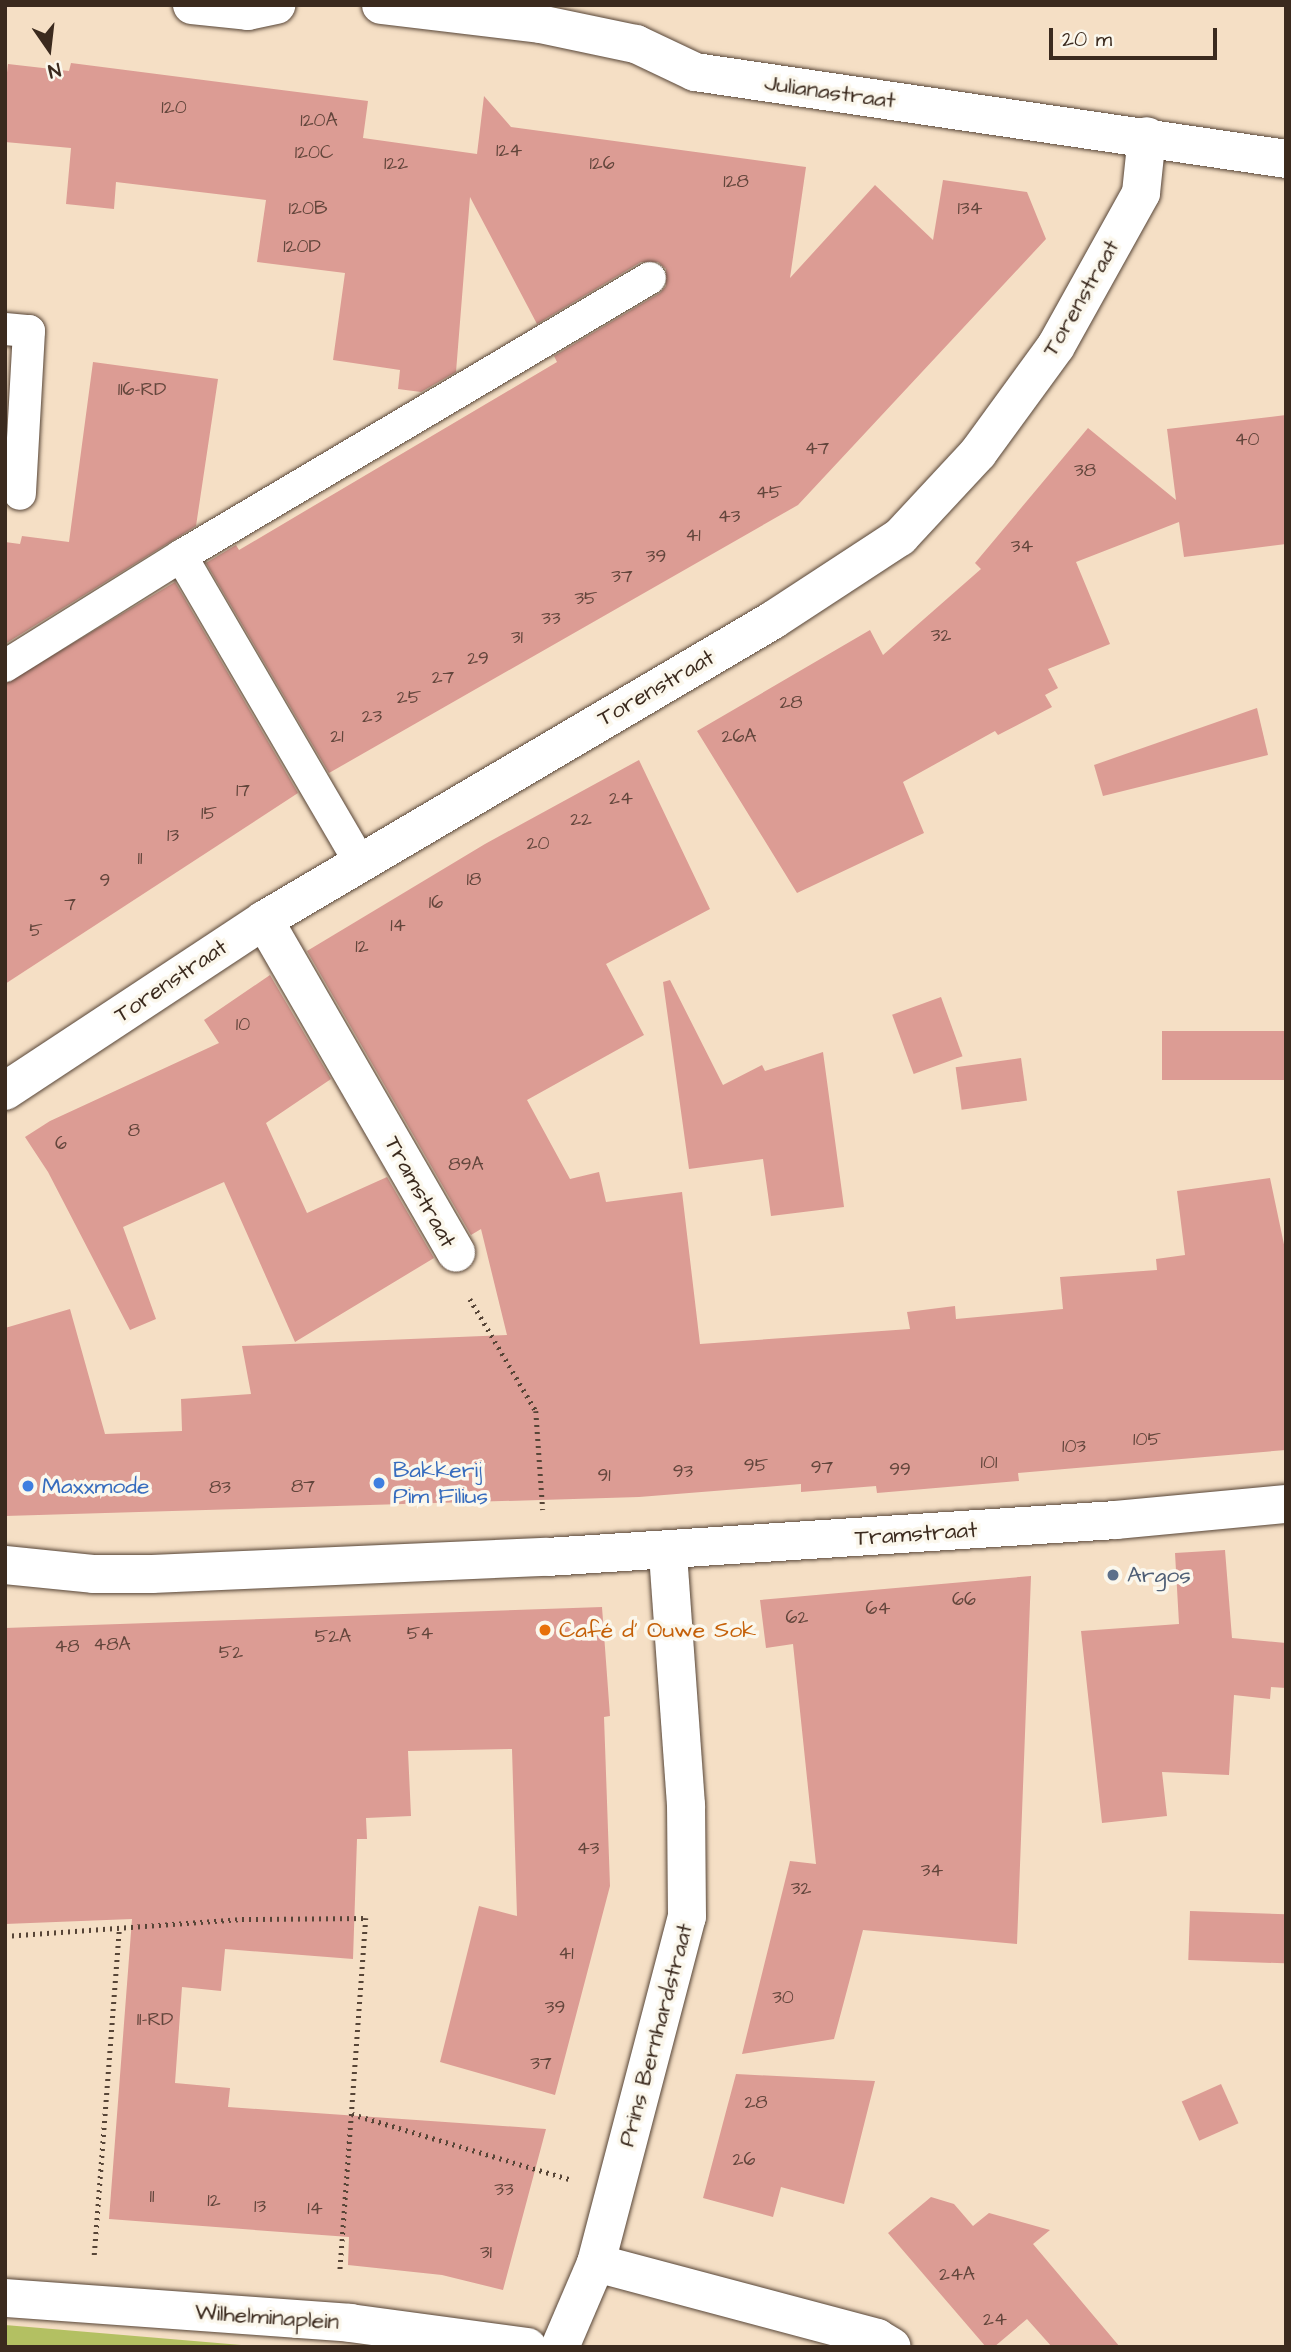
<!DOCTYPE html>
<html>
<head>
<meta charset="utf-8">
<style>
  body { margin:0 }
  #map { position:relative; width:1291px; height:2352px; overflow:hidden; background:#f5dfc5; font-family:"Architects Daughter",sans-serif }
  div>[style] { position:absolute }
  .green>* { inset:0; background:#b3c062 }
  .building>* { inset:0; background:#dc9c94; transform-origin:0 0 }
  .path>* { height:4.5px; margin-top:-2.25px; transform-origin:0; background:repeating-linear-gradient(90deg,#574537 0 2px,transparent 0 7px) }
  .roads { filter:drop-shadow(0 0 2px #574537) drop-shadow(0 0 2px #574537) }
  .service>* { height:32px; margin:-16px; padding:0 16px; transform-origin:16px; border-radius:16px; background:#fff }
  .minor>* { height:38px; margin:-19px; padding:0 19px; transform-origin:19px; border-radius:19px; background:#fff }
  .tertiary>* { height:38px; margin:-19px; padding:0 19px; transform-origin:19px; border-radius:19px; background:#fff }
  .dots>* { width:19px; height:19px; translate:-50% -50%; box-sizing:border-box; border:4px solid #fbf7ec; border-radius:50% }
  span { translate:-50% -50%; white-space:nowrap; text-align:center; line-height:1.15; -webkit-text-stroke:7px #fbf7ec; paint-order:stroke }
  .number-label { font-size:19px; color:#63463c }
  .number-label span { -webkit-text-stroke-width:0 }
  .street-label { font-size:23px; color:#3b2a1e }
  .shop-label { font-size:23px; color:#366cbe }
  .left { translate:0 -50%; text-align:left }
  .service-label { font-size:23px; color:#4e5e75 }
  .food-label { font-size:23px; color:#c56008 }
  .frame { position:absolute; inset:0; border:7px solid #3b2a1e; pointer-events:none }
  .north { position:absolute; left:14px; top:14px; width:70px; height:70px; -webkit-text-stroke:5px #fbf7ec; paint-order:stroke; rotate:166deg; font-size:19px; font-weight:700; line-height:28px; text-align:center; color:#3b2a1e }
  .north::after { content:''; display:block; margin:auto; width:24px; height:32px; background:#3b2a1e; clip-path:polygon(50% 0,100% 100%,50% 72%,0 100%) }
  .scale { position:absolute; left:1049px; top:28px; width:168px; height:32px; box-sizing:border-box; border:4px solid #3b2a1e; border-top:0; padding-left:9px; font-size:21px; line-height:24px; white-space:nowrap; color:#3b2a1e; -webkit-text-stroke:5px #fbf7ec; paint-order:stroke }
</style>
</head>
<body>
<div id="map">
  <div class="green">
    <div style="clip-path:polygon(5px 2325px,266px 2347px,5px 2347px)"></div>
  </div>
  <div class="building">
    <div style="clip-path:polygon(71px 63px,368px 101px,363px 138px,477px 154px,484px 96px,511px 127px,806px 167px,790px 278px,875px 185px,933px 240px,943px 180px,1027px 192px,1046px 239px,798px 505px,329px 773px,206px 563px,236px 545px,239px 550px,557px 362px,554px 356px,660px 293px,666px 286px,666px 269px,658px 262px,641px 262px,537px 324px,470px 197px,456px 372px,421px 392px,398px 389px,400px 370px,333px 360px,345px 273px,257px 262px,266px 200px,116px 182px,114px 209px,66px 204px,71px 148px,5px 142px,5px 90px,8px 64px,69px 71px)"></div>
    <div style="clip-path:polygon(93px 362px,218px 379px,196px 526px,5px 644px,5px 542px,20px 544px,22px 536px,69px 542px)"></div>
    <div style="clip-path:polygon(1286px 415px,1286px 544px,1184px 557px,1179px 522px,1076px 562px,1110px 644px,1048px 669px,1058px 688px,1045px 695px,1052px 707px,998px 735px,995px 731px,903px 782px,924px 833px,797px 893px,697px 731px,870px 630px,883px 655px,981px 569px,975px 563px,1088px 428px,1176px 500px,1167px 429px)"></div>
    <div style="clip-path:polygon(175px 582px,298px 793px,5px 984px,5px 684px)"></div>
    <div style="clip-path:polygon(1257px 708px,1268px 755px,1103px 796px,1094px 765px)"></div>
    <div style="clip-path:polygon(639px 760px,710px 909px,606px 964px,644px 1035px,527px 1100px,570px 1179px,599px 1172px,606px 1202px,682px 1192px,700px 1344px,910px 1329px,907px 1312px,955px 1306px,956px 1319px,1063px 1309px,1060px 1277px,1157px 1270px,1156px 1259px,1185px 1255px,1177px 1191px,1270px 1178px,1286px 1254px,1286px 1450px,1018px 1473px,1019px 1481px,877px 1493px,876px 1486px,801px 1492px,801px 1484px,639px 1497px,5px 1516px,5px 1328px,70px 1309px,105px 1434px,182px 1431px,181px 1399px,251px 1394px,242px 1346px,507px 1335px,481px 1229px,471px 1235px,307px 951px,485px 844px)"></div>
    <div style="clip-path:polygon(270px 975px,331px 1079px,266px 1123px,307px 1213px,387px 1177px,434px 1258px,295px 1342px,224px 1182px,123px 1227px,156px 1319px,130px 1330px,48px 1172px,25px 1137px,50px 1121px,219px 1043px,204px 1020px)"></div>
    <div style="clip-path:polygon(670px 980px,723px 1085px,762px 1065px,765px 1071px,823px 1052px,844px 1207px,771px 1216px,763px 1159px,689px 1169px,663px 982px)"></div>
    <div style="left:941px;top:997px;width:63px;height:52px;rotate:70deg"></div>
    <div style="left:1286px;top:1031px;width:49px;height:124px;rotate:90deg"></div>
    <div style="left:1021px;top:1058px;width:43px;height:66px;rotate:82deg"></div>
    <div style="clip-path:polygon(1225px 1550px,1232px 1638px,1286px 1643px,1286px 1688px,1271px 1687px,1270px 1699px,1234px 1695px,1229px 1775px,1162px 1772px,1167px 1816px,1102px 1823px,1081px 1631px,1179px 1624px,1175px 1553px)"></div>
    <div style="clip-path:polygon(1031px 1576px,1017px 1944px,863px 1930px,834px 2039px,742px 2054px,790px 1861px,816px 1864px,793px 1644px,766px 1648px,760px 1600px)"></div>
    <div style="clip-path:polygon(602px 1607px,610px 1716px,604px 1717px,610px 1886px,555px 2095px,440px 2062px,479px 1906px,517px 1916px,512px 1749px,408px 1751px,411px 1816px,366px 1818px,367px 1839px,357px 1839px,353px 1959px,225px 1949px,221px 1991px,182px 1987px,175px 2083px,230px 2088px,228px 2107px,546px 2129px,503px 2290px,442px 2275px,348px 2265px,349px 2237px,109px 2219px,132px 1919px,5px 1924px,5px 1628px)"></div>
    <div style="left:1190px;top:1911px;width:96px;height:49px;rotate:2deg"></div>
    <div style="clip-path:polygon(736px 2074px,875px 2081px,844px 2204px,781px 2187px,773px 2217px,703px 2198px)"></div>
    <div style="left:1221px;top:2084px;width:43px;height:43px;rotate:66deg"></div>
    <div style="clip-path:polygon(931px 2197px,954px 2204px,973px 2226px,989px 2213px,1050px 2230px,1033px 2244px,1120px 2347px,1052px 2347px,1027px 2319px,994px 2347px,986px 2347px,888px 2233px)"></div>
  </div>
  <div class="path">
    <div style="left:470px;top:1299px;width:130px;rotate:59.5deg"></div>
    <div style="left:536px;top:1411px;width:99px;rotate:86deg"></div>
    <div style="left:5px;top:1936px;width:238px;rotate:-4.1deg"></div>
    <div style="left:242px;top:1919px;width:124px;rotate:-0.5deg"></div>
    <div style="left:366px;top:1918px;width:356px;rotate:94.2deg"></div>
    <div style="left:352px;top:2114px;width:227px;rotate:16.7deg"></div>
    <div style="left:94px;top:2255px;width:328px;rotate:-85.6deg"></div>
  </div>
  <div class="roads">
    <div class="service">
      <div style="left:5px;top:329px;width:24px;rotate:5deg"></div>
      <div style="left:29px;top:331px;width:163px;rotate:93.2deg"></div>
      <div style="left:181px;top:556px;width:353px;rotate:59.7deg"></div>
      <div style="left:5px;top:666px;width:208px;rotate:-32deg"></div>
      <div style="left:181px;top:556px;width:545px;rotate:-30.66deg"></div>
    </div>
    <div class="minor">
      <div style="left:192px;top:5px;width:56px;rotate:6.1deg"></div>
      <div style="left:248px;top:11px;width:29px;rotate:-12deg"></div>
      <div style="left:381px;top:5px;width:160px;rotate:6.8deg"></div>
      <div style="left:540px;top:24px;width:98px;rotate:11.8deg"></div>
      <div style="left:636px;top:44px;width:65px;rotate:25.4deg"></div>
      <div style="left:695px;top:72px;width:597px;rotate:8.37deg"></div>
      <div style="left:264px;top:920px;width:384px;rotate:60deg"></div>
      <div style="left:5px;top:1091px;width:310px;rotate:-33.4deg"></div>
      <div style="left:264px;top:920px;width:591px;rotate:-30.51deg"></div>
      <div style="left:773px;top:620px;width:152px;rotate:-33.2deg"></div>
      <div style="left:900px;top:537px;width:115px;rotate:-47.1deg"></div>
      <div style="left:978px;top:453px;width:132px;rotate:-53.9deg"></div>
      <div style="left:1056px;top:346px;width:175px;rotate:-60.9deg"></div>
      <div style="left:1141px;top:193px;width:57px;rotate:-84deg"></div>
      <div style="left:596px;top:2263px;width:291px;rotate:14.9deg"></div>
      <div style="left:877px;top:2338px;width:17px;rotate:31deg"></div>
      <div style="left:5px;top:2298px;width:346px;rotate:4.1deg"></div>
      <div style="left:350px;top:2323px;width:179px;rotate:7.7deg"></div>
      <div style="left:560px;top:2347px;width:91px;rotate:-66.8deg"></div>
      <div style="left:596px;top:2263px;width:358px;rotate:-75.3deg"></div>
      <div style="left:687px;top:1917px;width:112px;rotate:-90.5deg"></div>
      <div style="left:686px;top:1805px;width:255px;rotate:-94.1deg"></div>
    </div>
    <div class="tertiary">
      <div style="left:5px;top:1565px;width:88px;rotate:5.8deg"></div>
      <div style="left:93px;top:1574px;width:59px"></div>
      <div style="left:152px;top:1574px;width:395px;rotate:-2.5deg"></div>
      <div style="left:547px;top:1557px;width:570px;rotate:-3.72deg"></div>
      <div style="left:1116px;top:1520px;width:171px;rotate:-5.4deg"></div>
    </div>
  </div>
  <div class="dots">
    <div style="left:379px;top:1483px;background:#3f7fe0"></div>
    <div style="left:28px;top:1486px;background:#3f7fe0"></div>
    <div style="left:1113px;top:1575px;background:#5c6f8a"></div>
    <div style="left:545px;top:1630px;background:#e8710a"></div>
  </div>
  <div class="number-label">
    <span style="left:174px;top:108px">120</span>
    <span style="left:319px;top:121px">120A</span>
    <span style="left:509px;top:151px">124</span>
    <span style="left:314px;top:153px">120C</span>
    <span style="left:396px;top:164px">122</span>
    <span style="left:602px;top:164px">126</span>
    <span style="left:736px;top:182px">128</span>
    <span style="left:308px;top:209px">120B</span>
    <span style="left:970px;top:209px">134</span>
    <span style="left:302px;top:247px">120D</span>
    <span style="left:142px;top:390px">116-RD</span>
    <span style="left:1247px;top:440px">40</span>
    <span style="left:817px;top:449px">47</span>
    <span style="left:1085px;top:471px">38</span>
    <span style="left:769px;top:493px">45</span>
    <span style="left:729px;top:517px">43</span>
    <span style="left:693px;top:536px">41</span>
    <span style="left:1022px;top:547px">34</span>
    <span style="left:656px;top:557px">39</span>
    <span style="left:622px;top:577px">37</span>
    <span style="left:586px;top:599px">35</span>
    <span style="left:551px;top:619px">33</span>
    <span style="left:941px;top:636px">32</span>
    <span style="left:517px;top:638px">31</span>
    <span style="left:478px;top:659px">29</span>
    <span style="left:443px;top:678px">27</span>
    <span style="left:409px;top:698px">25</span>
    <span style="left:791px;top:703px">28</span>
    <span style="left:372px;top:717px">23</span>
    <span style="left:337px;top:737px">21</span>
    <span style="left:739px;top:737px">26A</span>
    <span style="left:243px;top:791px">17</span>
    <span style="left:621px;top:799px">24</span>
    <span style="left:209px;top:814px">15</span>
    <span style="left:581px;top:820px">22</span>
    <span style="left:173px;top:836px">13</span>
    <span style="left:538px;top:844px">20</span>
    <span style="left:140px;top:859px">11</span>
    <span style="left:474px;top:880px">18</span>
    <span style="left:105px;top:881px">9</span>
    <span style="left:436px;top:903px">16</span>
    <span style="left:70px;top:905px">7</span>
    <span style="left:398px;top:926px">14</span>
    <span style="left:36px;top:931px">5</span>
    <span style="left:362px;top:947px">12</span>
    <span style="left:243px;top:1025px">10</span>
    <span style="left:134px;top:1131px">8</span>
    <span style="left:61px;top:1144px">6</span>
    <span style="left:466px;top:1165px">89A</span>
    <span style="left:1147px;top:1440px">105</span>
    <span style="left:1074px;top:1447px">103</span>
    <span style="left:989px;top:1463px">101</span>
    <span style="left:756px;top:1466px">95</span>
    <span style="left:822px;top:1468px">97</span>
    <span style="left:900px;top:1470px">99</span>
    <span style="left:683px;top:1472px">93</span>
    <span style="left:604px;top:1476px">91</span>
    <span style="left:303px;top:1487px">87</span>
    <span style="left:220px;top:1488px">83</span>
    <span style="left:964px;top:1600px">66</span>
    <span style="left:878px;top:1609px">64</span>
    <span style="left:797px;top:1618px">62</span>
    <span style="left:420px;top:1634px">54</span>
    <span style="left:333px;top:1637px">52A</span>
    <span style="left:112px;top:1645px">48A</span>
    <span style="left:67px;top:1647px">48</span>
    <span style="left:231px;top:1653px">52</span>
    <span style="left:588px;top:1849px">43</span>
    <span style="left:932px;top:1871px">34</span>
    <span style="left:801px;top:1889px">32</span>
    <span style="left:566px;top:1954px">41</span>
    <span style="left:783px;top:1998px">30</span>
    <span style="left:555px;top:2008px">39</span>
    <span style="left:155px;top:2020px">11-RD</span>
    <span style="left:541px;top:2064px">37</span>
    <span style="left:756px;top:2103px">28</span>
    <span style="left:744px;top:2160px">26</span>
    <span style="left:504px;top:2190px">33</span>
    <span style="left:152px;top:2197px">11</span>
    <span style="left:214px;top:2201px">12</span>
    <span style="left:260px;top:2207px">13</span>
    <span style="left:315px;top:2209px">14</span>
    <span style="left:486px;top:2253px">31</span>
    <span style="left:957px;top:2275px">24A</span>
    <span style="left:995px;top:2320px">24</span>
  </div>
  <div class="street-label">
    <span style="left:830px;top:92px;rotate:8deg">Julianastraat</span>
    <span style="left:1081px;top:298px;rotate:-60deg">Torenstraat</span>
    <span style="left:656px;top:688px;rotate:-30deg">Torenstraat</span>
    <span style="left:171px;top:981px;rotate:-34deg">Torenstraat</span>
    <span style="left:420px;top:1192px;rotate:61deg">Tramstraat</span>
    <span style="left:916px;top:1534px;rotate:-4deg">Tramstraat</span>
    <span style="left:656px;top:2035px;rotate:-75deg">Prins Bernhardstraat</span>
    <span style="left:267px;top:2317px;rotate:4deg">Wilhelminaplein</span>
  </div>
  <div class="shop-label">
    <span class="left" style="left:393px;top:1483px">Bakkerij<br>Pim Filius</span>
    <span class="left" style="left:42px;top:1486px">Maxxmode</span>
  </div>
  <div class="service-label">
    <span class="left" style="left:1127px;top:1575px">Argos</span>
  </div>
  <div class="food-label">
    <span class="left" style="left:559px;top:1630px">Café d' Ouwe Sok</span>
  </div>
  <div class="frame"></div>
  <div class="north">N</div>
  <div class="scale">20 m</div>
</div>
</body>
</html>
